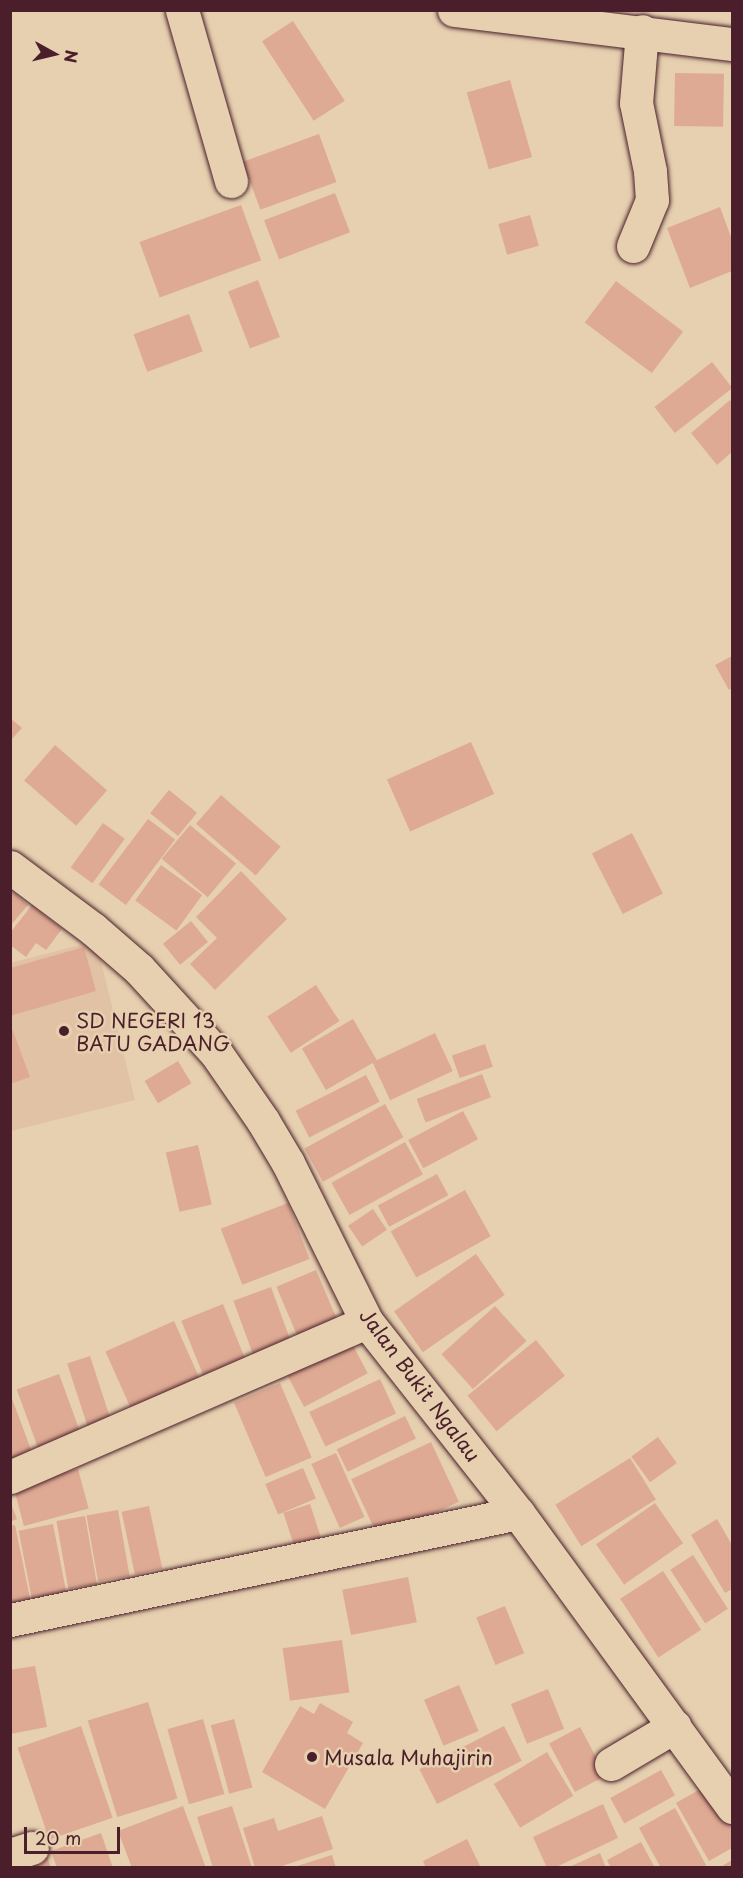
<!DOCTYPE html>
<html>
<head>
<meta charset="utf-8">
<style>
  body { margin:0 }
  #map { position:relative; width:743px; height:1878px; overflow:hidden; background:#e6d0af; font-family:"Playpen Sans",sans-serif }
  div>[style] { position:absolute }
  .built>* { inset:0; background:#e1c2a5 }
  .building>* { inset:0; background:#deaa93; transform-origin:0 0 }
  .roads { filter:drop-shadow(0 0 2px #4a1f2b) drop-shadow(0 0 2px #4a1f2b) }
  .minor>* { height:33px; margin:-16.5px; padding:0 16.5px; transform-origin:16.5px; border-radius:16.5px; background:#e6d0af }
  .dots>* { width:16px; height:16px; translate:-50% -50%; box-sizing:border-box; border:3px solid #e6d0af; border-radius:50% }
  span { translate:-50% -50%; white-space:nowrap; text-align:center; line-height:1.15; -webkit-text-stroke:5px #e6d0af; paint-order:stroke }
  .poi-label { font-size:20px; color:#4a1f2b }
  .left { translate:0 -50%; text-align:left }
  .street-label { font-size:20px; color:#4a1f2b }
  .frame { position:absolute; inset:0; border:12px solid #4a1f2b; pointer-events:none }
  .north { position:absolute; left:24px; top:24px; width:60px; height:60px; -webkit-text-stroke:4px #e6d0af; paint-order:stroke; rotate:98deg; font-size:16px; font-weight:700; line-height:24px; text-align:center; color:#4a1f2b }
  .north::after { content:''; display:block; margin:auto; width:21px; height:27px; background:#4a1f2b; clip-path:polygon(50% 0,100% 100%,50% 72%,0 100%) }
  .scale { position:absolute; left:24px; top:1827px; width:96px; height:27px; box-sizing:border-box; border:3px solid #4a1f2b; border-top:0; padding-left:8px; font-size:18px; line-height:21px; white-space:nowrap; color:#4a1f2b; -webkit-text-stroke:4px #e6d0af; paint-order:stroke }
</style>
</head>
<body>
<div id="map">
  <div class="built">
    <div style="clip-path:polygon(96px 941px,135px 1100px,11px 1131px,10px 963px)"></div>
  </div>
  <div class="building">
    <div style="left:293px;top:21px;width:95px;height:37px;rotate:57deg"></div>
    <div style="left:675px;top:73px;width:49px;height:53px;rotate:1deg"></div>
    <div style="left:510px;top:80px;width:80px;height:45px;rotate:74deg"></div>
    <div style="left:319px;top:134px;width:51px;height:81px;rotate:70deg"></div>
    <div style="left:335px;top:193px;width:42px;height:76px;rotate:69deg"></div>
    <div style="left:241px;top:205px;width:59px;height:108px;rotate:70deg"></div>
    <div style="clip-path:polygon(720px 207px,732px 240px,732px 271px,690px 288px,667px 228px)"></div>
    <div style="left:530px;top:215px;width:32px;height:33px;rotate:74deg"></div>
    <div style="left:258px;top:280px;width:61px;height:32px;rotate:69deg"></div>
    <div style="left:616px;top:281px;width:84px;height:52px;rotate:37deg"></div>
    <div style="left:189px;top:314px;width:40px;height:59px;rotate:70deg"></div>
    <div style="left:712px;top:362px;width:33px;height:73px;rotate:52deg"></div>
    <div style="clip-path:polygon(730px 400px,732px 403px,732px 452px,717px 465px,691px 433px)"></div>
    <div style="clip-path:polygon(732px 656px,732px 688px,729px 690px,715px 665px)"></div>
    <div style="clip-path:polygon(10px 718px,22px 728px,10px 741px)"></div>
    <div style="left:471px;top:742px;width:57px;height:92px;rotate:66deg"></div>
    <div style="left:55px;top:745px;width:69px;height:47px;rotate:41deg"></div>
    <div style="left:169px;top:790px;width:36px;height:30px;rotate:39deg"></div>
    <div style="left:221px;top:795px;width:79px;height:38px;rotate:41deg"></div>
    <div style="left:148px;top:819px;width:34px;height:82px;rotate:37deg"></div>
    <div style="left:103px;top:823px;width:27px;height:55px;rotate:36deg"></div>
    <div style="left:190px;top:825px;width:60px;height:44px;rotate:40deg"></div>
    <div style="left:632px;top:833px;width:68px;height:45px;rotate:63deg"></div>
    <div style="left:161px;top:865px;width:51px;height:44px;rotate:36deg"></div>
    <div style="clip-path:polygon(241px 871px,287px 919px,215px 990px,190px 964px,217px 938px,196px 917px)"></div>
    <div style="clip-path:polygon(13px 892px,28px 905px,10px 926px,10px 895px)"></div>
    <div style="clip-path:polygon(32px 905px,62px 929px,46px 950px,36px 943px,26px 957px,10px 945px,10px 933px)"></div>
    <div style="left:191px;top:921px;width:27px;height:36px;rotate:51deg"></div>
    <div style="clip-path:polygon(84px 947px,96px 991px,10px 1016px,10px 968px)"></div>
    <div style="left:316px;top:985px;width:43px;height:58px;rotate:57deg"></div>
    <div style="left:353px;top:1019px;width:48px;height:59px;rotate:60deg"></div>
    <div style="clip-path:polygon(10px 1023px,30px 1077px,10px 1084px)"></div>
    <div style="left:435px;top:1033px;width:42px;height:69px;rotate:65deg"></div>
    <div style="left:485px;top:1044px;width:24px;height:35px;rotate:71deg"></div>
    <div style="left:178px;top:1061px;width:26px;height:39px;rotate:59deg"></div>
    <div style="left:482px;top:1074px;width:25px;height:70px;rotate:69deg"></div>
    <div style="left:366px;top:1075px;width:30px;height:79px;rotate:63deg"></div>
    <div style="left:385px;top:1104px;width:38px;height:92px;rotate:61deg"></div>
    <div style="left:463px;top:1111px;width:32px;height:62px;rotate:62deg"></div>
    <div style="left:405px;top:1142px;width:37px;height:84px;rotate:61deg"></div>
    <div style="left:198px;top:1145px;width:61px;height:33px;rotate:77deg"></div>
    <div style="left:437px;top:1174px;width:24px;height:67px;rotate:62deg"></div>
    <div style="left:465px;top:1190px;width:53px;height:85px;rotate:61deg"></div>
    <div style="left:288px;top:1203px;width:60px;height:72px;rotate:69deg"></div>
    <div style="left:373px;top:1209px;width:25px;height:30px;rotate:56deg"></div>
    <div style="left:476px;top:1254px;width:50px;height:100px;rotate:55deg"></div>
    <div style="left:316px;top:1270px;width:60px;height:43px;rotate:67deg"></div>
    <div style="left:271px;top:1287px;width:62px;height:40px;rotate:70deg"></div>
    <div style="left:223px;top:1304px;width:66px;height:45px;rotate:68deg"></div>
    <div style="left:495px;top:1306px;width:47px;height:72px;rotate:48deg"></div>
    <div style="left:174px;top:1321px;width:70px;height:75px;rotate:66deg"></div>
    <div style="left:349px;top:1338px;width:40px;height:72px;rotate:62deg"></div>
    <div style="left:536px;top:1340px;width:46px;height:88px;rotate:51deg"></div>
    <div style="left:90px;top:1356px;width:72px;height:24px;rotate:72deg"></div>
    <div style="left:59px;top:1374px;width:69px;height:45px;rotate:70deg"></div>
    <div style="left:380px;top:1379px;width:38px;height:78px;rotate:65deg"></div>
    <div style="left:280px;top:1383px;width:81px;height:50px;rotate:67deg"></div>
    <div style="clip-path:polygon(10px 1393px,34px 1458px,10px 1467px)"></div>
    <div style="left:405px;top:1416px;width:25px;height:76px;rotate:64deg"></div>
    <div style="left:658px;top:1437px;width:32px;height:33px;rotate:54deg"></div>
    <div style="left:431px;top:1442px;width:66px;height:88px;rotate:65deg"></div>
    <div style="left:336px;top:1453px;width:70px;height:27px;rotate:66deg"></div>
    <div style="left:630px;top:1458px;width:49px;height:88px;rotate:58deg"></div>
    <div style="left:303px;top:1468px;width:33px;height:41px;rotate:67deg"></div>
    <div style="left:78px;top:1469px;width:41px;height:67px;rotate:75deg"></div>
    <div style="clip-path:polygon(10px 1501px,17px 1519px,10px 1522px)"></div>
    <div style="left:655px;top:1503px;width:49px;height:72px;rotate:55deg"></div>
    <div style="left:310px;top:1504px;width:41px;height:28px;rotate:72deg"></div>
    <div style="left:149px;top:1506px;width:64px;height:28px;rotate:78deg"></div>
    <div style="left:118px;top:1510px;width:67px;height:32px;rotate:80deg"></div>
    <div style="left:85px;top:1516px;width:69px;height:29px;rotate:80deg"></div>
    <div style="clip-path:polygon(717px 1519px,732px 1545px,732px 1589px,725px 1593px,691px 1535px)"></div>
    <div style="left:53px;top:1524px;width:71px;height:35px;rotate:79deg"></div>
    <div style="clip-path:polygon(15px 1525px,31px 1603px,10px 1608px,10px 1526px)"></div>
    <div style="left:693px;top:1555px;width:64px;height:27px;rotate:57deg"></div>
    <div style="left:663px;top:1571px;width:70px;height:51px;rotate:57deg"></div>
    <div style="left:408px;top:1577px;width:46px;height:67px;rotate:79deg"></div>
    <div style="left:505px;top:1606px;width:51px;height:31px;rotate:68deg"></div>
    <div style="left:342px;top:1640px;width:53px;height:60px;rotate:82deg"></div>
    <div style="clip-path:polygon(35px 1666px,47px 1727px,10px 1734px,10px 1670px)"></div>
    <div style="left:459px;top:1685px;width:50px;height:38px;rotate:67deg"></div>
    <div style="left:548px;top:1689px;width:43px;height:40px;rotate:68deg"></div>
    <div style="left:148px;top:1702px;width:101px;height:63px;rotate:73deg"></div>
    <div style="clip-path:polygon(320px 1703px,353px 1722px,347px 1733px,363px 1743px,325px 1809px,262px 1772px,300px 1706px,314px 1714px)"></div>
    <div style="left:203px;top:1719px;width:78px;height:37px;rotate:74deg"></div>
    <div style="left:234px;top:1719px;width:71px;height:24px;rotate:75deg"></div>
    <div style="left:81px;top:1726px;width:97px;height:67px;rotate:71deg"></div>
    <div style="left:504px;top:1726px;width:39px;height:95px;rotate:63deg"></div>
    <div style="left:580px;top:1727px;width:55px;height:35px;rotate:62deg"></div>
    <div style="left:547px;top:1752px;width:51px;height:62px;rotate:59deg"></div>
    <div style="left:661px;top:1770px;width:29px;height:58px;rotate:61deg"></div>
    <div style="clip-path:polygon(711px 1783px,732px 1821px,732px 1848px,709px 1861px,676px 1803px)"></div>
    <div style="clip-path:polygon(603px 1804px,618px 1838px,554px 1868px,547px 1868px,533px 1837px)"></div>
    <div style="clip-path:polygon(183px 1806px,206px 1868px,132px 1868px,118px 1831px)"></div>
    <div style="clip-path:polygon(232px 1806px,252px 1868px,213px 1868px,197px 1817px)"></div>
    <div style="clip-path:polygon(675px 1808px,706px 1865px,702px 1868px,661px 1868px,639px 1828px)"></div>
    <div style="clip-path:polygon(322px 1816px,333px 1849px,276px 1868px,255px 1868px,243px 1828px,274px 1818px,278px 1831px)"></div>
    <div style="clip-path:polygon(101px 1833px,113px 1868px,57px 1868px,51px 1851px)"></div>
    <div style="clip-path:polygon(467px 1839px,481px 1868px,426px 1868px,423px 1861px)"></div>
    <div style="clip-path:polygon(641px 1842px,655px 1868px,611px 1868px,607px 1860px)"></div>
    <div style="clip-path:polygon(45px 1850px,51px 1868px,10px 1868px)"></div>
    <div style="clip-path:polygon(600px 1853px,606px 1868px,567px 1868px)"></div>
    <div style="clip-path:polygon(332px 1855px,336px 1868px,294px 1868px,294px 1867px)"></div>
    <div style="clip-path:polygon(732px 1860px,732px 1868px,719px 1868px)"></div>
  </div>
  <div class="roads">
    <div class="minor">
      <div style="left:182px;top:10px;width:178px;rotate:74deg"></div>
      <div style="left:454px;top:10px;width:280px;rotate:7deg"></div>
      <div style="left:633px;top:246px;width:50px;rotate:-67.6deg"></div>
      <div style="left:652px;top:200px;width:29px;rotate:-94deg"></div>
      <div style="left:650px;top:171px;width:69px;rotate:-101.6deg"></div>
      <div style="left:636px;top:103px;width:72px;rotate:-85.2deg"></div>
      <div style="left:10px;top:867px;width:104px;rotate:36.8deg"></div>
      <div style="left:93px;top:929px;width:61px;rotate:41deg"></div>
      <div style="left:139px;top:969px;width:114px;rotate:47.5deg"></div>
      <div style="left:216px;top:1053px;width:83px;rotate:55.3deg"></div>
      <div style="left:263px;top:1121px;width:49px;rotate:59.2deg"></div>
      <div style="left:288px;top:1163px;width:178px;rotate:63.6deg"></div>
      <div style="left:367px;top:1322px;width:243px;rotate:51.7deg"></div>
      <div style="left:518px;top:1513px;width:364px;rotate:53.9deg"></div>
      <div style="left:10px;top:1477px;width:389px;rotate:-23.5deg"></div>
      <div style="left:10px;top:1620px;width:519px;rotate:-11.89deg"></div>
      <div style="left:611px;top:1764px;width:74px;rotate:-30.7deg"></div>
      <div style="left:10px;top:1855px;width:23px;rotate:-18deg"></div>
    </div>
  </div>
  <div class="dots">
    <div style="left:64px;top:1031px;background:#4a1f2b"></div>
    <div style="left:312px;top:1757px;background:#4a1f2b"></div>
  </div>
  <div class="poi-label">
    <span class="left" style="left:76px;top:1032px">SD NEGERI 13<br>BATU GADANG</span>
    <span class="left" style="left:324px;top:1757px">Musala Muhajirin</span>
  </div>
  <div class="street-label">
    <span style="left:420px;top:1385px;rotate:53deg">Jalan Bukit Ngalau</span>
  </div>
  <div class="frame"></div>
  <div class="north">N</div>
  <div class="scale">20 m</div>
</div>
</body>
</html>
